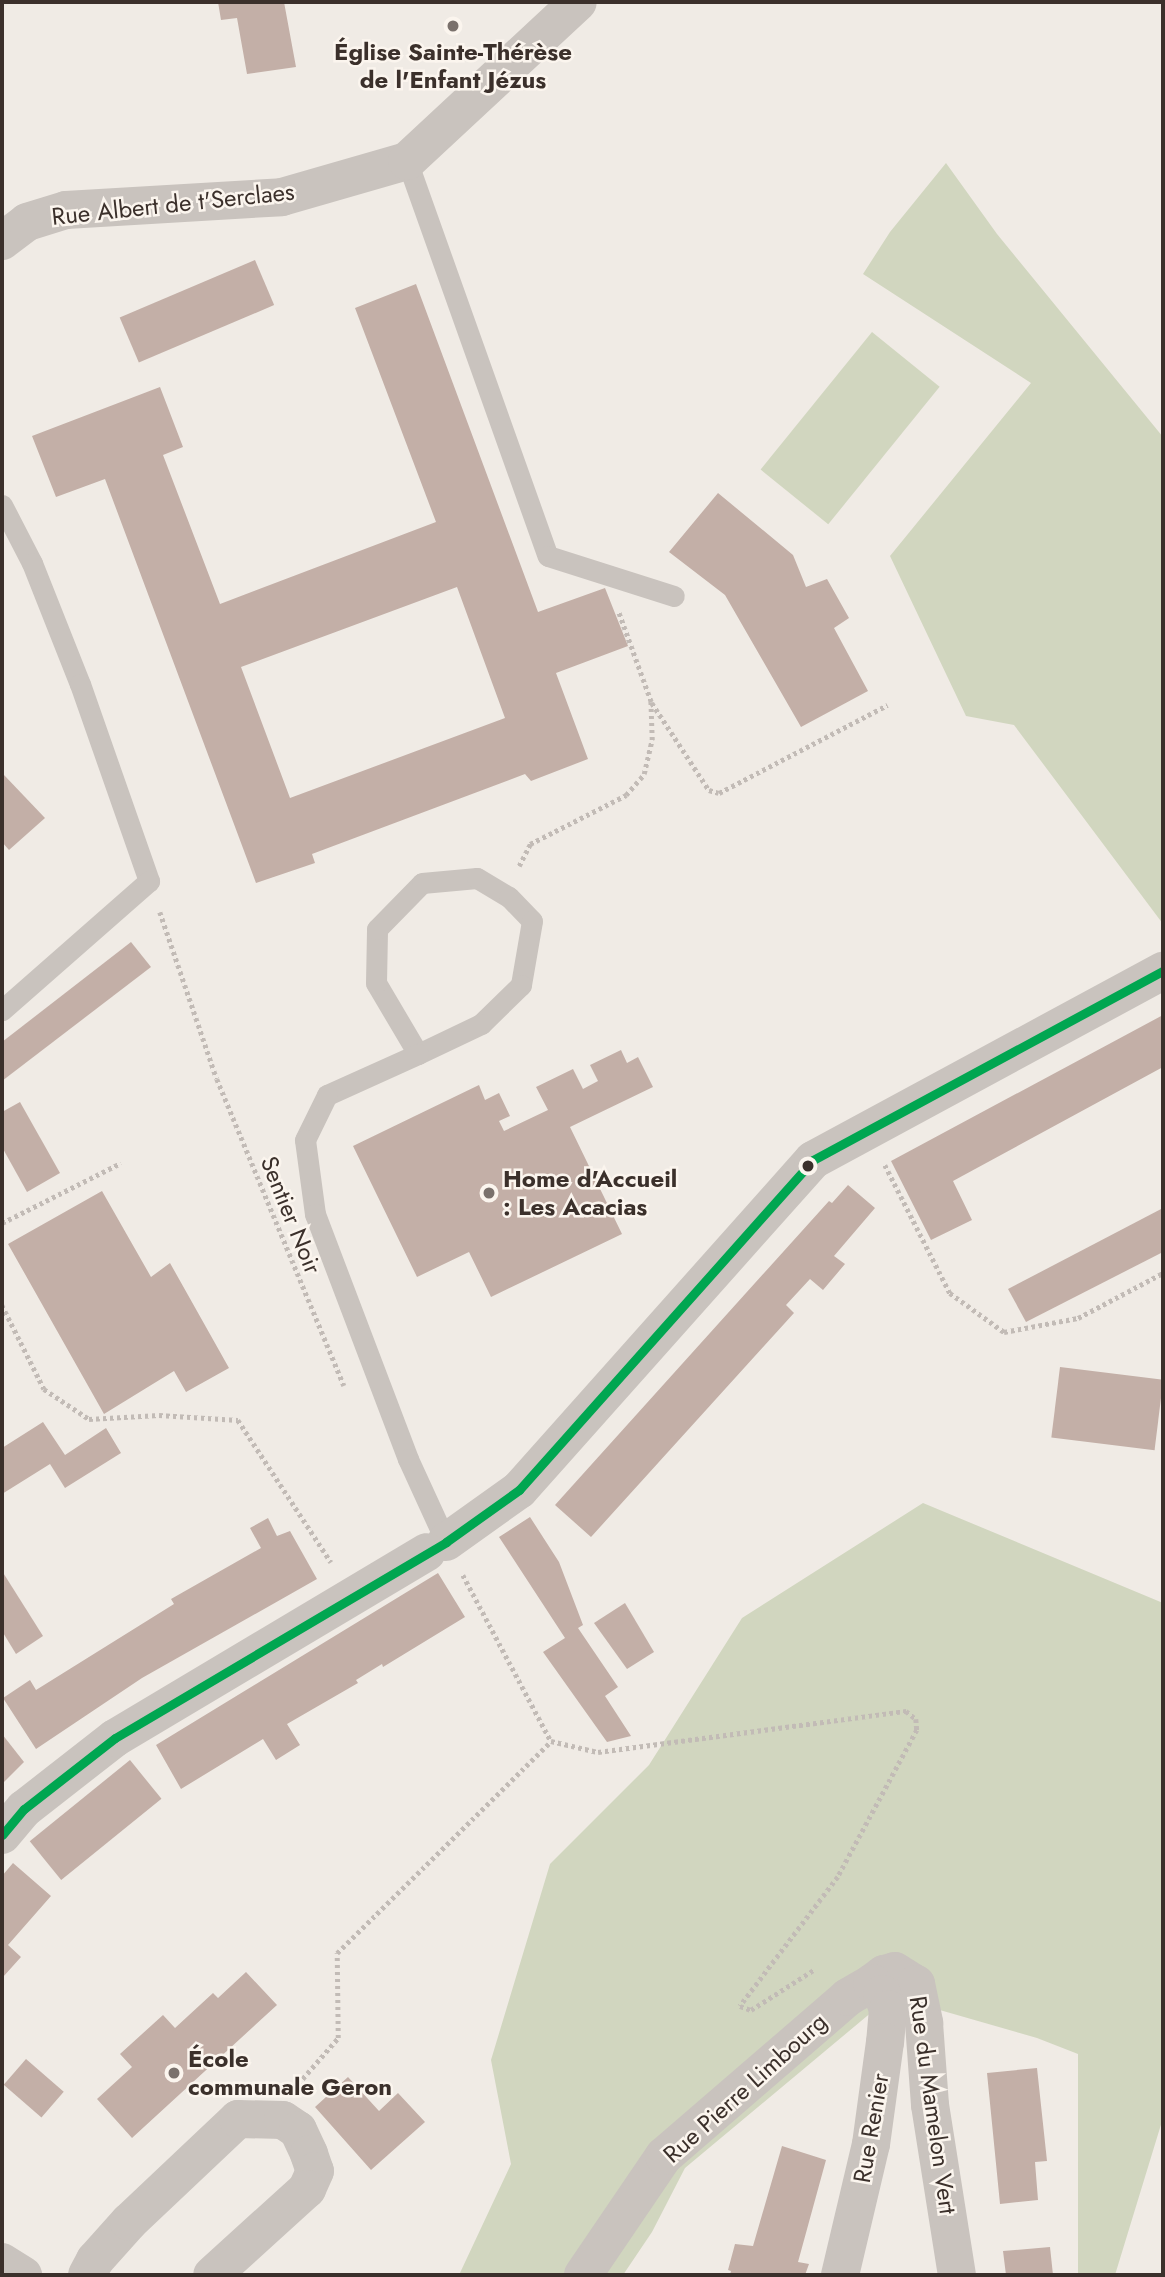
<!DOCTYPE html>
<html>
<head>
<meta charset="utf-8">
<style>
  body { margin:0 }
  #map { position:relative; width:1165px; height:2277px; overflow:hidden; background:#f0ebe5; font-family:Jost,sans-serif }
  div>[style] { position:absolute }
  .green>* { inset:0; background:#d1d6bf; transform-origin:0 0 }
  .building>* { inset:0; background:#c3afa7; transform-origin:0 0 }
  .path>* { height:4.5px; margin-top:-2.25px; transform-origin:0; background:repeating-linear-gradient(90deg,#c2bbb6 0 3.5px,transparent 0 7px) }
  .service>* { height:21px; margin:-10.5px; padding:0 10.5px; transform-origin:10.5px; border-radius:10.5px; background:#c9c3be }
  .minor>* { height:38px; margin:-19px; padding:0 19px; transform-origin:19px; border-radius:19px; background:#c9c3be }
  .tertiary>* { height:38px; margin:-19px; padding:0 19px; transform-origin:19px; border-radius:19px; background:#c9c3be }
  .bus-1>* { height:9px; margin:-4.5px; padding:0 4.5px; transform-origin:4.5px; border-radius:4.5px; background:#00a651 }
  .dots>* { width:19px; height:19px; translate:-50% -50%; box-sizing:border-box; border:4px solid #fbf5ee; border-radius:50% }
  span { translate:-50% -50%; white-space:nowrap; text-align:center; line-height:1.15; -webkit-text-stroke:5px #fbf5ee; paint-order:stroke }
  .poi-label { font-size:24px; color:#3b302b; font-weight:700 }
  .left { translate:0 -50%; text-align:left }
  .street-label { font-size:24px; color:#3b302b }
  .frame { position:absolute; inset:0; border:4px solid #3b302b; pointer-events:none }
</style>
</head>
<body>
<div id="map">
  <div class="green">
    <div style="clip-path:polygon(946px 163px,997px 234px,1163px 437px,1163px 924px,1014px 725px,966px 716px,890px 556px,1031px 383px,863px 274px,890px 232px)"></div>
    <div style="left:872px;top:332px;width:87px;height:177px;rotate:39deg"></div>
    <div style="clip-path:polygon(923px 1503px,1163px 1603px,1163px 2118px,1115px 2275px,1078px 2275px,1078px 2054px,1037px 2038px,891px 1996px,685px 2168px,652px 2232px,623px 2275px,459px 2275px,511px 2164px,491px 2060px,550px 1864px,649px 1765px,742px 1618px)"></div>
  </div>
  <div class="building">
    <div style="clip-path:polygon(218px 2px,284px 2px,296px 67px,247px 74px,237px 18px,221px 20px)"></div>
    <div style="left:255px;top:260px;width:49px;height:147px;rotate:67deg"></div>
    <div style="clip-path:polygon(evenodd,416px 284px,538px 612px,605px 588px,628px 646px,556px 673px,588px 759px,531px 781px,525px 774px,312px 854px,315px 863px,256px 883px,105px 479px,56px 497px,32px 436px,160px 387px,183px 447px,163px 455px,220px 604px,436px 522px,355px 308px,416px 284px,457px 587px,505px 718px,290px 798px,241px 667px,457px 587px)"></div>
    <div style="clip-path:polygon(718px 493px,793px 555px,806px 587px,827px 579px,849px 618px,834px 628px,868px 691px,801px 727px,725px 595px,669px 552px)"></div>
    <div style="clip-path:polygon(4px 775px,45px 818px,9px 850px,2px 842px)"></div>
    <div style="clip-path:polygon(131px 942px,151px 967px,2px 1081px,2px 1042px)"></div>
    <div style="clip-path:polygon(1163px 1015px,1163px 1067px,953px 1181px,972px 1220px,931px 1240px,891px 1161px)"></div>
    <div style="clip-path:polygon(621px 1050px,627px 1063px,638px 1057px,653px 1087px,570px 1127px,622px 1234px,491px 1297px,469px 1252px,417px 1277px,353px 1146px,479px 1085px,485px 1100px,499px 1093px,510px 1116px,499px 1121px,504px 1131px,548px 1110px,536px 1087px,573px 1069px,583px 1089px,598px 1081px,590px 1065px)"></div>
    <div style="clip-path:polygon(20px 1102px,60px 1173px,27px 1192px,2px 1147px,2px 1112px)"></div>
    <div style="clip-path:polygon(848px 1185px,875px 1208px,834px 1256px,845px 1264px,823px 1290px,810px 1279px,786px 1305px,794px 1313px,591px 1537px,555px 1505px,829px 1201px,832px 1203px)"></div>
    <div style="clip-path:polygon(102px 1191px,151px 1277px,170px 1263px,229px 1368px,186px 1392px,174px 1371px,104px 1414px,8px 1244px)"></div>
    <div style="clip-path:polygon(1163px 1208px,1163px 1252px,1026px 1322px,1008px 1289px)"></div>
    <div style="left:1060px;top:1367px;width:104px;height:71px;rotate:7deg"></div>
    <div style="clip-path:polygon(43px 1422px,65px 1455px,106px 1428px,121px 1453px,65px 1488px,50px 1464px,2px 1494px,2px 1448px)"></div>
    <div style="clip-path:polygon(530px 1517px,559px 1562px,583px 1625px,578px 1628px,618px 1687px,605px 1696px,631px 1736px,607px 1742px,543px 1652px,565px 1638px,499px 1537px)"></div>
    <div style="clip-path:polygon(268px 1518px,277px 1536px,290px 1531px,317px 1579px,142px 1678px,36px 1749px,3px 1698px,30px 1680px,36px 1690px,174px 1604px,171px 1599px,261px 1548px,250px 1528px)"></div>
    <div style="clip-path:polygon(2px 1571px,43px 1636px,16px 1654px,2px 1631px)"></div>
    <div style="clip-path:polygon(438px 1573px,465px 1617px,383px 1667px,382px 1664px,356px 1680px,358px 1683px,287px 1724px,300px 1745px,276px 1760px,263px 1739px,181px 1789px,156px 1745px)"></div>
    <div style="clip-path:polygon(625px 1603px,654px 1652px,627px 1669px,594px 1623px)"></div>
    <div style="clip-path:polygon(2px 1734px,24px 1762px,2px 1784px)"></div>
    <div style="left:130px;top:1760px;width:50px;height:129px;rotate:51deg"></div>
    <div style="clip-path:polygon(13px 1863px,51px 1896px,8px 1945px,21px 1957px,3px 1977px,2px 1876px)"></div>
    <div style="clip-path:polygon(246px 1972px,277px 2005px,132px 2138px,97px 2099px,132px 2067px,120px 2054px,163px 2015px,175px 2028px,213px 1993px,218px 1998px)"></div>
    <div style="left:26px;top:2059px;width:50px;height:34px;rotate:41deg"></div>
    <div style="clip-path:polygon(1037px 2068px,1047px 2161px,1035px 2162px,1038px 2200px,1000px 2204px,987px 2073px)"></div>
    <div style="clip-path:polygon(348px 2077px,379px 2111px,398px 2093px,425px 2122px,371px 2170px,315px 2107px)"></div>
    <div style="clip-path:polygon(782px 2146px,826px 2160px,798px 2262px,809px 2264px,805px 2275px,730px 2275px,731px 2271px,728px 2270px,735px 2244px,753px 2246px)"></div>
    <div style="clip-path:polygon(1050px 2247px,1053px 2275px,1006px 2275px,1003px 2251px)"></div>
  </div>
  <div class="path">
    <div style="left:652px;top:703px;width:104px;rotate:56.8deg"></div>
    <div style="left:709px;top:790px;width:10px;rotate:17deg"></div>
    <div style="left:719px;top:793px;width:190px;rotate:-27.6deg"></div>
    <div style="left:519px;top:866px;width:25px;rotate:-63deg"></div>
    <div style="left:530px;top:844px;width:108px;rotate:-27deg"></div>
    <div style="left:626px;top:795px;width:28px;rotate:-49deg"></div>
    <div style="left:644px;top:774px;width:35px;rotate:-77deg"></div>
    <div style="left:652px;top:740px;width:38px;rotate:-92deg"></div>
    <div style="left:651px;top:702px;width:97px;rotate:-109.9deg"></div>
    <div style="left:160px;top:912px;width:176px;rotate:71.2deg"></div>
    <div style="left:217px;top:1079px;width:332px;rotate:67.5deg"></div>
    <div style="left:885px;top:1165px;width:144px;rotate:63.1deg"></div>
    <div style="left:950px;top:1293px;width:67px;rotate:35.8deg"></div>
    <div style="left:1004px;top:1332px;width:75px;rotate:-10.7deg"></div>
    <div style="left:1078px;top:1318px;width:96px;rotate:-27.9deg"></div>
    <div style="left:2px;top:1223px;width:133px;rotate:-26.8deg"></div>
    <div style="left:2px;top:1305px;width:94px;rotate:63.4deg"></div>
    <div style="left:44px;top:1389px;width:54px;rotate:33.7deg"></div>
    <div style="left:89px;top:1419px;width:70px;rotate:-3.3deg"></div>
    <div style="left:159px;top:1415px;width:79px;rotate:3.6deg"></div>
    <div style="left:238px;top:1420px;width:170px;rotate:56.8deg"></div>
    <div style="left:463px;top:1575px;width:188px;rotate:62.1deg"></div>
    <div style="left:551px;top:1741px;width:48px;rotate:13.2deg"></div>
    <div style="left:598px;top:1752px;width:311px;rotate:-7.6deg"></div>
    <div style="left:906px;top:1711px;width:13px;rotate:39deg"></div>
    <div style="left:916px;top:1719px;width:11px;rotate:85deg"></div>
    <div style="left:917px;top:1730px;width:167px;rotate:118.3deg"></div>
    <div style="left:838px;top:1877px;width:162px;rotate:127.2deg"></div>
    <div style="left:740px;top:2006px;width:12px;rotate:20deg"></div>
    <div style="left:751px;top:2010px;width:76px;rotate:-32.6deg"></div>
    <div style="left:298px;top:2084px;width:61px;rotate:-49deg"></div>
    <div style="left:338px;top:2038px;width:85px;rotate:-90.7deg"></div>
    <div style="left:337px;top:1953px;width:301px;rotate:-44.7deg"></div>
  </div>
  <div class="service">
    <div style="left:407px;top:161px;width:419px;rotate:70.4deg"></div>
    <div style="left:548px;top:556px;width:132px;rotate:17.6deg"></div>
    <div style="left:2px;top:505px;width:65px;rotate:62.7deg"></div>
    <div style="left:32px;top:563px;width:130px;rotate:68.4deg"></div>
    <div style="left:80px;top:684px;width:209px;rotate:70.7deg"></div>
    <div style="left:149px;top:881px;width:196px;rotate:138.7deg"></div>
    <div style="left:418px;top:1054px;width:82px;rotate:-120.6deg"></div>
    <div style="left:376px;top:983px;width:54px;rotate:-88.9deg"></div>
    <div style="left:377px;top:929px;width:64px;rotate:-45.6deg"></div>
    <div style="left:422px;top:883px;width:55px;rotate:-5.2deg"></div>
    <div style="left:477px;top:878px;width:37px;rotate:31deg"></div>
    <div style="left:509px;top:897px;width:33px;rotate:46deg"></div>
    <div style="left:532px;top:921px;width:65px;rotate:99.8deg"></div>
    <div style="left:521px;top:985px;width:56px;rotate:135.7deg"></div>
    <div style="left:481px;top:1024px;width:70px;rotate:154.5deg"></div>
    <div style="left:418px;top:1054px;width:100px;rotate:155.7deg"></div>
    <div style="left:327px;top:1095px;width:50px;rotate:116.1deg"></div>
    <div style="left:305px;top:1140px;width:75px;rotate:82.3deg"></div>
    <div style="left:315px;top:1214px;width:262px;rotate:69.2deg"></div>
    <div style="left:408px;top:1459px;width:91px;rotate:65.4deg"></div>
  </div>
  <div class="minor">
    <div style="left:2px;top:241px;width:31px;rotate:-37deg"></div>
    <div style="left:27px;top:222px;width:41px;rotate:-17.1deg"></div>
    <div style="left:66px;top:210px;width:216px;rotate:-3.4deg"></div>
    <div style="left:282px;top:197px;width:130px;rotate:-16.1deg"></div>
    <div style="left:407px;top:161px;width:233px;rotate:-42.9deg"></div>
    <div style="left:872px;top:1983px;width:15px;rotate:-37deg"></div>
    <div style="left:884px;top:1974px;width:11px;rotate:-15deg"></div>
    <div style="left:895px;top:1971px;width:25px;rotate:32deg"></div>
    <div style="left:916px;top:1984px;width:40px;rotate:78deg"></div>
    <div style="left:924px;top:2023px;width:82px;rotate:85.8deg"></div>
    <div style="left:930px;top:2105px;width:172px;rotate:81deg"></div>
    <div style="left:87px;top:2275px;width:17px;rotate:-62deg"></div>
    <div style="left:95px;top:2260px;width:51px;rotate:-48.2deg"></div>
    <div style="left:129px;top:2222px;width:150px;rotate:-43.4deg"></div>
    <div style="left:238px;top:2119px;width:45px;rotate:1.3deg"></div>
    <div style="left:283px;top:2120px;width:18px;rotate:34deg"></div>
    <div style="left:298px;top:2130px;width:26px;rotate:65deg"></div>
    <div style="left:309px;top:2154px;width:18px;rotate:71deg"></div>
    <div style="left:315px;top:2171px;width:20px;rotate:114deg"></div>
    <div style="left:307px;top:2189px;width:128px;rotate:137.8deg"></div>
  </div>
  <div class="tertiary">
    <div style="left:446px;top:1542px;width:90px;rotate:-35.5deg"></div>
    <div style="left:519px;top:1490px;width:442px;rotate:-48.3deg"></div>
    <div style="left:813px;top:1160px;width:398px;rotate:-28.4deg"></div>
    <div style="left:2px;top:1835px;width:34px;rotate:-50deg"></div>
    <div style="left:24px;top:1809px;width:115px;rotate:-38deg"></div>
    <div style="left:115px;top:1738px;width:363px;rotate:-30.8deg"></div>
    <div style="left:2px;top:2262px;width:25px;rotate:32deg"></div>
    <div style="left:583px;top:2275px;width:144px;rotate:-55.8deg"></div>
    <div style="left:664px;top:2156px;width:243px;rotate:-40.8deg"></div>
    <div style="left:848px;top:1997px;width:28px;rotate:-30deg"></div>
    <div style="left:872px;top:1983px;width:15px;rotate:48deg"></div>
    <div style="left:882px;top:1994px;width:16px;rotate:68deg"></div>
    <div style="left:888px;top:2009px;width:33px;rotate:95deg"></div>
    <div style="left:885px;top:2042px;width:103px;rotate:97.8deg"></div>
    <div style="left:871px;top:2144px;width:135px;rotate:103.3deg"></div>
  </div>
  <div class="bus-1">
    <div style="left:2px;top:1835px;width:34px;rotate:-50deg"></div>
    <div style="left:24px;top:1809px;width:115px;rotate:-38deg"></div>
    <div style="left:115px;top:1738px;width:385px;rotate:-30.6deg"></div>
    <div style="left:446px;top:1542px;width:90px;rotate:-35.5deg"></div>
    <div style="left:519px;top:1490px;width:442px;rotate:-48.3deg"></div>
    <div style="left:813px;top:1160px;width:398px;rotate:-28.4deg"></div>
  </div>
  <div class="dots">
    <div style="left:453px;top:26px;background:#7a716c"></div>
    <div style="left:808px;top:1166px;background:#3b302b"></div>
    <div style="left:489px;top:1193px;background:#7a716c"></div>
    <div style="left:174px;top:2073px;background:#7a716c"></div>
  </div>
  <div class="poi-label">
    <span style="left:453px;top:66px">Église Sainte-Thérèse<br>de l'Enfant Jézus</span>
    <span class="left" style="left:503px;top:1193px">Home d'Accueil<br>: Les Acacias</span>
    <span class="left" style="left:188px;top:2073px">École<br>communale Geron</span>
  </div>
  <div class="street-label">
    <span style="left:173px;top:204px;rotate:-6deg">Rue Albert de t'Serclaes</span>
    <span style="left:291px;top:1215px;rotate:68deg">Sentier Noir</span>
    <span style="left:745px;top:2088px;rotate:-42deg">Rue Pierre Limbourg</span>
    <span style="left:933px;top:2105px;rotate:82deg">Rue du Mamelon Vert</span>
    <span style="left:871px;top:2128px;rotate:-80deg">Rue Renier</span>
  </div>
  <div class="frame"></div>
</div>
</body>
</html>
